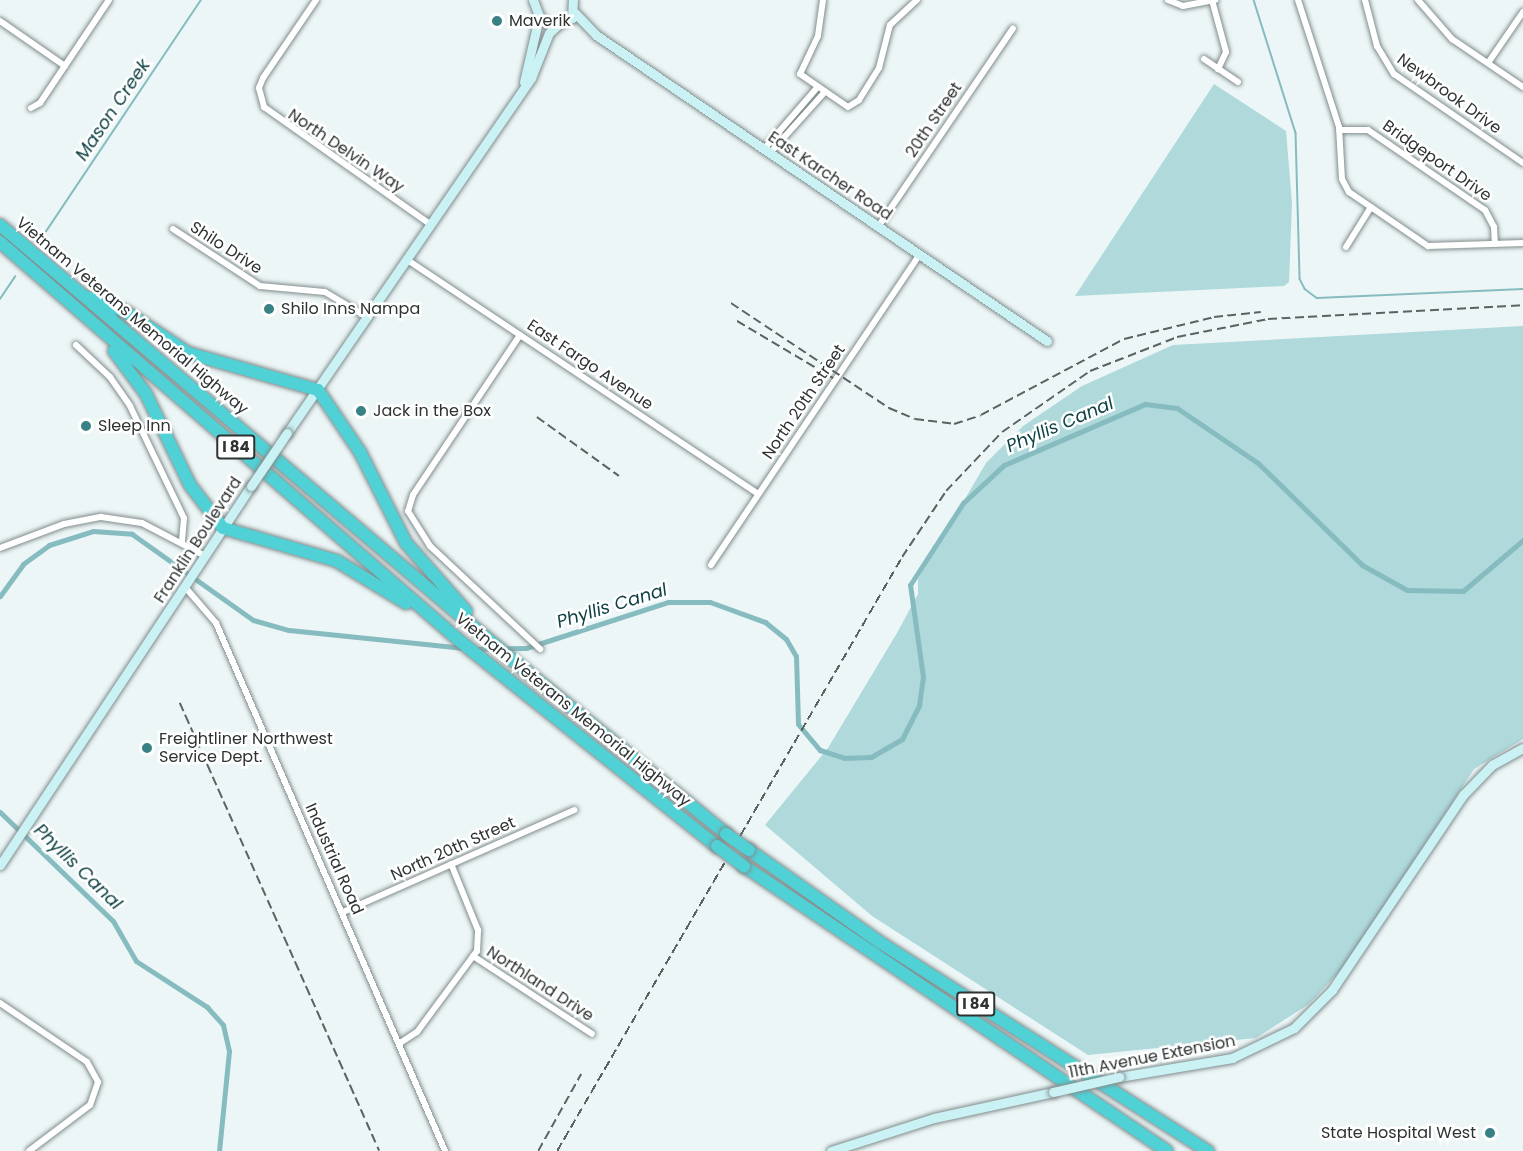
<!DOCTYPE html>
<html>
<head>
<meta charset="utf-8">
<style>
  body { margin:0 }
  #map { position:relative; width:1523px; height:1151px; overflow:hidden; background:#ecf6f7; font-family:Poppins,sans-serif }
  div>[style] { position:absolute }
  .green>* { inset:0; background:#afd9db }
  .stream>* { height:1.5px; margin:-0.75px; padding:0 0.75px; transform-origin:0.75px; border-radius:0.75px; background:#86bcbf }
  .canal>* { height:5px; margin:-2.5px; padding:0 2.5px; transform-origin:2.5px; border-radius:2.5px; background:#86bcbf }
  .roads { filter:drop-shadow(0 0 2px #828c8c) drop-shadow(0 0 2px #828c8c) }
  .street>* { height:6px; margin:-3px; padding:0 3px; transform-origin:3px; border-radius:3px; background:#fff }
  .secondary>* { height:9px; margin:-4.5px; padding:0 4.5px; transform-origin:4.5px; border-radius:4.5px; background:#caf1f3 }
  .highway>* { height:12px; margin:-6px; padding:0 6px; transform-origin:6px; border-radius:6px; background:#50d1d6 }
  .rail>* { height:1.5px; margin-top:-0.75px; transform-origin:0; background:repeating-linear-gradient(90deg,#5c6161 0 9px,transparent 0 13.5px) }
  .bridges { filter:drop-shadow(0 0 2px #828c8c) drop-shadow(0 0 2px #828c8c) }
  .secondary-bridge>* { height:9px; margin:-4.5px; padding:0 4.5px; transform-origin:4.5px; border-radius:4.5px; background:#caf1f3 }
  .highway-bridge>* { height:12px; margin:-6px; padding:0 6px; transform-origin:6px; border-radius:6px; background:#50d1d6 }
  .dots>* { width:16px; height:16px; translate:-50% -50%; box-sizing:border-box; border:3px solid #fff; border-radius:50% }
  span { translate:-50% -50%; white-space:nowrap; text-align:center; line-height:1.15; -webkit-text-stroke:5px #fff; paint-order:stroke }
  .shield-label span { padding:2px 4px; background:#fff; border:2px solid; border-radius:4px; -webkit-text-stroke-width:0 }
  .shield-label { font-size:15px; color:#2e3232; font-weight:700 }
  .poi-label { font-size:16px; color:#2e3232 }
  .left { translate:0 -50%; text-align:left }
  .right { translate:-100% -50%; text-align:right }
  .street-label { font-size:16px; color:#2e3232 }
  .water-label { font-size:18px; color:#0f4244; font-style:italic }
</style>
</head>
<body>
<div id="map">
  <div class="green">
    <div style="clip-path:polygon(1214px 84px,1286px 131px,1292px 203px,1289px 282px,1284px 286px,1075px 296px)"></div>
    <div style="clip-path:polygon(1523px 326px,1523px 739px,1474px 769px,1350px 960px,1309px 1004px,1256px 1038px,1088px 1055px,872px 916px,765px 825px,828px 748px,897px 633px,918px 594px,918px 579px,986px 463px,1023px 426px,1082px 386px,1173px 345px)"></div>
  </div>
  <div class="stream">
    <div style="left:1254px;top:0;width:139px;rotate:72.5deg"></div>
    <div style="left:1296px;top:133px;width:146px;rotate:88.4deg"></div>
    <div style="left:1300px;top:279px;width:11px;rotate:63deg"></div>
    <div style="left:1305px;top:289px;width:15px;rotate:37deg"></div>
    <div style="left:1317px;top:298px;width:206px;rotate:-2.5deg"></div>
    <div style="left:45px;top:233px;width:280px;rotate:-56.2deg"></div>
    <div style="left:0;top:299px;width:27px;rotate:-56deg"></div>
  </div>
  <div class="canal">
    <div style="left:0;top:596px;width:39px;rotate:-54deg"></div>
    <div style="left:23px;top:564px;width:32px;rotate:-36deg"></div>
    <div style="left:49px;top:545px;width:46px;rotate:-17.7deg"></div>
    <div style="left:93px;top:531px;width:39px;rotate:4deg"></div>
    <div style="left:132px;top:534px;width:148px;rotate:35.4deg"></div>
    <div style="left:253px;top:620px;width:37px;rotate:16deg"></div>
    <div style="left:289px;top:630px;width:176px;rotate:5.9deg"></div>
    <div style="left:474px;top:649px;width:52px;rotate:-1.1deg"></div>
    <div style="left:526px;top:648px;width:149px;rotate:-17.9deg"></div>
    <div style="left:668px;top:602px;width:42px"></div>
    <div style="left:710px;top:602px;width:59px;rotate:20deg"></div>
    <div style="left:765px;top:622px;width:27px;rotate:39deg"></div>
    <div style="left:786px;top:639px;width:20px;rotate:60deg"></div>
    <div style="left:796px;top:656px;width:68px;rotate:88.3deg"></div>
    <div style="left:798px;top:724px;width:34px;rotate:50deg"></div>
    <div style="left:820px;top:750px;width:25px;rotate:18deg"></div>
    <div style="left:844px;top:758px;width:27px;rotate:-2deg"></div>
    <div style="left:871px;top:757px;width:36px;rotate:-30deg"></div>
    <div style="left:902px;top:739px;width:38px;rotate:-63deg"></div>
    <div style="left:919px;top:705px;width:28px;rotate:-82deg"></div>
    <div style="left:923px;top:677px;width:93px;rotate:-98deg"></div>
    <div style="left:910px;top:585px;width:98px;rotate:-57.1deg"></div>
    <div style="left:963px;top:503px;width:56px;rotate:-42.8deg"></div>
    <div style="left:1004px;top:465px;width:154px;rotate:-23.4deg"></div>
    <div style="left:1145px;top:404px;width:32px;rotate:7deg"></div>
    <div style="left:1177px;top:408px;width:98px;rotate:34.2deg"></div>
    <div style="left:1258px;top:463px;width:146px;rotate:44.4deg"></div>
    <div style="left:1362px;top:565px;width:51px;rotate:29.1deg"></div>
    <div style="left:1407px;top:590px;width:56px;rotate:1deg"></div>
    <div style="left:1463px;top:591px;width:79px;rotate:-40.4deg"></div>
    <div style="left:0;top:812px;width:157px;rotate:44deg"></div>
    <div style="left:113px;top:921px;width:46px;rotate:60.1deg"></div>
    <div style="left:136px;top:961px;width:85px;rotate:32.9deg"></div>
    <div style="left:207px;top:1007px;width:24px;rotate:48deg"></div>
    <div style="left:223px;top:1025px;width:27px;rotate:77deg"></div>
    <div style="left:229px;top:1051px;width:100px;rotate:95.7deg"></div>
  </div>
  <div class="roads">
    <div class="street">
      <div style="left:316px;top:0;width:94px;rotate:124.2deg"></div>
      <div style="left:263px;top:78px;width:11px;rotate:112deg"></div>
      <div style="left:259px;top:88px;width:20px;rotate:75deg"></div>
      <div style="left:264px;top:107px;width:203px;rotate:35.2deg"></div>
      <div style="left:823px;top:0;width:36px;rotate:98deg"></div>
      <div style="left:818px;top:36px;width:42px;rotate:115.3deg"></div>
      <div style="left:800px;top:74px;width:58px;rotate:34.5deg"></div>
      <div style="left:848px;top:107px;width:13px;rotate:-32deg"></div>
      <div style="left:859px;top:100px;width:38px;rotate:-58deg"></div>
      <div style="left:879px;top:68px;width:44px;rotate:-75.7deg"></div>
      <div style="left:890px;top:25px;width:37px;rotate:-43deg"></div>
      <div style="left:1168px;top:0;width:16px;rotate:22deg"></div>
      <div style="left:1183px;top:6px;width:33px;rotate:-11deg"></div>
      <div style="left:1212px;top:0;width:54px;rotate:74.9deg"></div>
      <div style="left:1226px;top:52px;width:19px;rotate:115deg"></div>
      <div style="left:1298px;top:0;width:133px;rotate:72.1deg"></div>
      <div style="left:1339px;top:127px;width:52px;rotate:86.7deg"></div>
      <div style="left:1342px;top:179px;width:15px;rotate:62deg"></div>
      <div style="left:1349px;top:192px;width:96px;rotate:34.4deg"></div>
      <div style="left:1428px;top:246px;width:95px;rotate:-1.8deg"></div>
      <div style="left:1365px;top:0;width:48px;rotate:75.4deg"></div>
      <div style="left:1377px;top:46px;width:33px;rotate:59deg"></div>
      <div style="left:1394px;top:74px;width:157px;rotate:34.6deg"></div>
      <div style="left:1418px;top:0;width:52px;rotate:48.9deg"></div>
      <div style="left:1452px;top:39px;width:86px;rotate:34.1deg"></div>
      <div style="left:0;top:21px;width:79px;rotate:34.7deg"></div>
      <div style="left:1204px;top:59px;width:41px;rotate:34.1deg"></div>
      <div style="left:1488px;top:63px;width:62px;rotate:-55.5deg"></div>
      <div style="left:31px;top:108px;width:10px;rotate:-29deg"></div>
      <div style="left:40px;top:103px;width:124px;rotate:-56.2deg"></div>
      <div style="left:1339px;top:130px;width:29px"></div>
      <div style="left:1368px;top:130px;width:142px;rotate:34.4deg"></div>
      <div style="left:1485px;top:210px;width:19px;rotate:62deg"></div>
      <div style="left:1494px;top:227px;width:17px;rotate:87deg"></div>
      <div style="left:764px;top:149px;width:79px;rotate:-49.1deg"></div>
      <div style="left:770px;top:153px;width:79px;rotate:-48.1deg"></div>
      <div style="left:878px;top:227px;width:240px;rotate:-55.8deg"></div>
      <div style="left:173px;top:229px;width:104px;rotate:33.2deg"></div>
      <div style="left:260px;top:286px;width:65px;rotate:5.3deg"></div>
      <div style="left:325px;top:292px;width:49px;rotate:30.8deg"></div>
      <div style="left:1346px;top:247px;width:47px;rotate:-58deg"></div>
      <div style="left:406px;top:259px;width:423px;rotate:33.7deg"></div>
      <div style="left:520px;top:335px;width:192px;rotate:123.8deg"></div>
      <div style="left:413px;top:495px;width:17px;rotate:107deg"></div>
      <div style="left:408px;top:511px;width:41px;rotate:57.8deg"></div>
      <div style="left:430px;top:546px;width:151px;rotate:43.1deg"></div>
      <div style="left:76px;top:345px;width:47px;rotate:43.3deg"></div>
      <div style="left:110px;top:377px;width:35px;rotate:55deg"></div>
      <div style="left:130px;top:406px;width:124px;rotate:64.3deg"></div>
      <div style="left:184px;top:518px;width:24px;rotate:95deg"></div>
      <div style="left:0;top:548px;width:68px;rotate:-20.6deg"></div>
      <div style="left:64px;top:524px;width:38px;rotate:-11deg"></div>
      <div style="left:101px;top:517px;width:41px;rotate:8.3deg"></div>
      <div style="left:142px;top:523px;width:71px;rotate:27.6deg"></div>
      <div style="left:711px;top:565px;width:373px;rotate:-56.1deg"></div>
      <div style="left:185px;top:587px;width:48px;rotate:49.3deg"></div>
      <div style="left:216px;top:623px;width:576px;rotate:66.55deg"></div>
      <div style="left:343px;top:912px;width:253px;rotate:-23.8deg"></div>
      <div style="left:473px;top:956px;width:142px;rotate:33.2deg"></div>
      <div style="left:0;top:1003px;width:105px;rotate:34.1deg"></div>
      <div style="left:87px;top:1062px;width:23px;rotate:61deg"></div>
      <div style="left:98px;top:1082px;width:24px;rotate:109deg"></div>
      <div style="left:90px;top:1105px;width:76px;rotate:143deg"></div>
      <div style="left:400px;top:1043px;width:20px;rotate:-33deg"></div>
      <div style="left:417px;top:1032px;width:101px;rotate:-53.5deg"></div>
      <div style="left:477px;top:951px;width:21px;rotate:-87deg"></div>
      <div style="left:478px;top:930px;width:71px;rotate:-112.2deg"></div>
    </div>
    <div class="secondary">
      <div style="left:533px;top:0;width:19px;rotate:69deg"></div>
      <div style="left:540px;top:18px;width:15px;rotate:32deg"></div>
      <div style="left:553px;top:26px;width:21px;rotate:-23deg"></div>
      <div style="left:572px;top:18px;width:18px;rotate:-87deg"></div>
      <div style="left:575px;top:13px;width:30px;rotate:46deg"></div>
      <div style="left:596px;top:35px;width:545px;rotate:34.16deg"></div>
      <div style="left:524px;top:82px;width:67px;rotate:-77deg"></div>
      <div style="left:287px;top:433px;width:431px;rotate:-55.5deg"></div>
      <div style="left:531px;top:78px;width:48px;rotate:-68.2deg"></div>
      <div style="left:549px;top:33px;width:12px;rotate:-42deg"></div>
      <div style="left:0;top:865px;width:455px;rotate:-56.5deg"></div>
      <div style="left:1119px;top:1077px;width:115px;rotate:-9.5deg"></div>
      <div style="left:1232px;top:1058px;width:69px;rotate:-25.8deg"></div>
      <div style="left:1294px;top:1028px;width:54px;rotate:-45deg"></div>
      <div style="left:1332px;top:990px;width:235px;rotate:-56.1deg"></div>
      <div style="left:1463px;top:795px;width:42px;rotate:-46deg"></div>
      <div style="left:1492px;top:765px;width:35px;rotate:-29deg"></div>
      <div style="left:831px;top:1151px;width:108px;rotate:-17.8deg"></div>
      <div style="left:934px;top:1118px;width:122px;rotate:-12.3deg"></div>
    </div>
    <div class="highway">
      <div style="left:0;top:225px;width:668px;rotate:40.32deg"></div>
      <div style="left:509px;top:657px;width:280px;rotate:39.2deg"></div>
      <div style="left:0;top:242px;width:610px;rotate:40.95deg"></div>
      <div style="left:461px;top:642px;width:327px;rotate:38.6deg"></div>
      <div style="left:87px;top:297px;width:42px;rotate:21deg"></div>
      <div style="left:126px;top:312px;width:74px;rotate:33.5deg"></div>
      <div style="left:188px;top:353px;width:135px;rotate:15.9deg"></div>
      <div style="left:318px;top:390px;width:75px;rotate:55.9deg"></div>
      <div style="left:360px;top:452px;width:102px;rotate:63.2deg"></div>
      <div style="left:406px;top:543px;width:91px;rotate:48.6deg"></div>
      <div style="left:114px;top:351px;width:54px;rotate:53.3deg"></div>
      <div style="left:146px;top:394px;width:101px;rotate:64.2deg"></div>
      <div style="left:190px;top:485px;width:54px;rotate:52.5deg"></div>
      <div style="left:223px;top:528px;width:119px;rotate:16.1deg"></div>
      <div style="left:337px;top:561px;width:81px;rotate:31.3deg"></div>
      <div style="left:749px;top:850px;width:161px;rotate:35.2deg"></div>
      <div style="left:881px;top:943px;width:388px;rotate:32.5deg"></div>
      <div style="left:744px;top:866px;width:510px;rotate:33.97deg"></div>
    </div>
  </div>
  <div class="rail">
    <div style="left:731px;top:303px;width:190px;rotate:33.6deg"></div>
    <div style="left:889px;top:408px;width:28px;rotate:23deg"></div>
    <div style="left:915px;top:419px;width:39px;rotate:7deg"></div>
    <div style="left:954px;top:424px;width:28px;rotate:-18deg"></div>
    <div style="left:981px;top:415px;width:162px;rotate:-28deg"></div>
    <div style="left:1124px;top:339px;width:93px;rotate:-13.7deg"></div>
    <div style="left:1214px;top:317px;width:47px;rotate:-6.1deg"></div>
    <div style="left:737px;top:321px;width:112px;rotate:30.7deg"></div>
    <div style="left:537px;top:417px;width:101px;rotate:35.7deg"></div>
    <div style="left:180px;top:703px;width:490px;rotate:66deg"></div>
    <div style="left:538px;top:1151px;width:88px;rotate:-60.8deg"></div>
    <div style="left:557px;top:1151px;width:687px;rotate:-59.85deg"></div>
    <div style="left:902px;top:557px;width:79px;rotate:-56.3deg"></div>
    <div style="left:946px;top:491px;width:81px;rotate:-46.5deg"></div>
    <div style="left:1002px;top:432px;width:107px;rotate:-34.7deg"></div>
    <div style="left:1090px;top:371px;width:93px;rotate:-21.3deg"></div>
    <div style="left:1177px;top:337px;width:93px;rotate:-11.2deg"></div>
    <div style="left:1268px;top:319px;width:255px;rotate:-3.1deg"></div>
  </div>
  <div class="bridges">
    <div class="secondary-bridge">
      <div style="left:251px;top:486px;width:64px;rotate:-55.8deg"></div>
      <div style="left:1053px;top:1092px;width:68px;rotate:-12.8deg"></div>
    </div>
    <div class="highway-bridge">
      <div style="left:726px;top:834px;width:28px;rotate:35deg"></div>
      <div style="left:717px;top:846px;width:34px;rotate:37deg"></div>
    </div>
  </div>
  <div class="dots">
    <div style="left:497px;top:21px;background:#388184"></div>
    <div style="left:269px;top:309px;background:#388184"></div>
    <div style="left:361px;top:411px;background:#388184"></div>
    <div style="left:86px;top:426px;background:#388184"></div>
    <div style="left:147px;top:748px;background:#388184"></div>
    <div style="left:1490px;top:1133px;background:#388184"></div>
  </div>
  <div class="shield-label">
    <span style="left:236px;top:447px">I 84</span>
    <span style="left:976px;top:1004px">I 84</span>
  </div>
  <div class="poi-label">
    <span class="left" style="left:509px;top:21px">Maverik</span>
    <span class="left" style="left:281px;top:309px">Shilo Inns Nampa</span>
    <span class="left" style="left:373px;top:411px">Jack in the Box</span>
    <span class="left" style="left:98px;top:426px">Sleep Inn</span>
    <span class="left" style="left:159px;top:748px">Freightliner Northwest<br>Service Dept.</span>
    <span class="right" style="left:1476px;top:1133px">State Hospital West</span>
  </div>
  <div class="street-label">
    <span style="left:1449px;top:94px;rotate:36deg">Newbrook Drive</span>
    <span style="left:934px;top:120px;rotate:-56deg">20th Street</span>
    <span style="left:346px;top:151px;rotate:34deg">North Delvin Way</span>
    <span style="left:1437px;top:161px;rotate:35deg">Bridgeport Drive</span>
    <span style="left:830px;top:176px;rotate:34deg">East Karcher Road</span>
    <span style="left:226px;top:248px;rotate:33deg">Shilo Drive</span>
    <span style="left:132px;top:316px;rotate:40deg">Vietnam Veterans Memorial Highway</span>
    <span style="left:590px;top:365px;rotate:34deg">East Fargo Avenue</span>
    <span style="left:804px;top:402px;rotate:-56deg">North 20th Street</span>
    <span style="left:198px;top:540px;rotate:-57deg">Franklin Boulevard</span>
    <span style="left:573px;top:710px;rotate:39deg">Vietnam Veterans Memorial Highway</span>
    <span style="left:453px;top:849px;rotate:-24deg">North 20th Street</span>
    <span style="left:334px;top:859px;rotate:66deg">Industrial Road</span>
    <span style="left:540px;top:984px;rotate:33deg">Northland Drive</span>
    <span style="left:1152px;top:1057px;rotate:-11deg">11th Avenue Extension</span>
  </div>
  <div class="water-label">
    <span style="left:113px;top:110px;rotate:-56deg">Mason Creek</span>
    <span style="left:1060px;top:425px;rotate:-23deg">Phyllis Canal</span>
    <span style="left:612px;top:606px;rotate:-17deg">Phyllis Canal</span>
    <span style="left:78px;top:867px;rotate:44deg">Phyllis Canal</span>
  </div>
</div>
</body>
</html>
